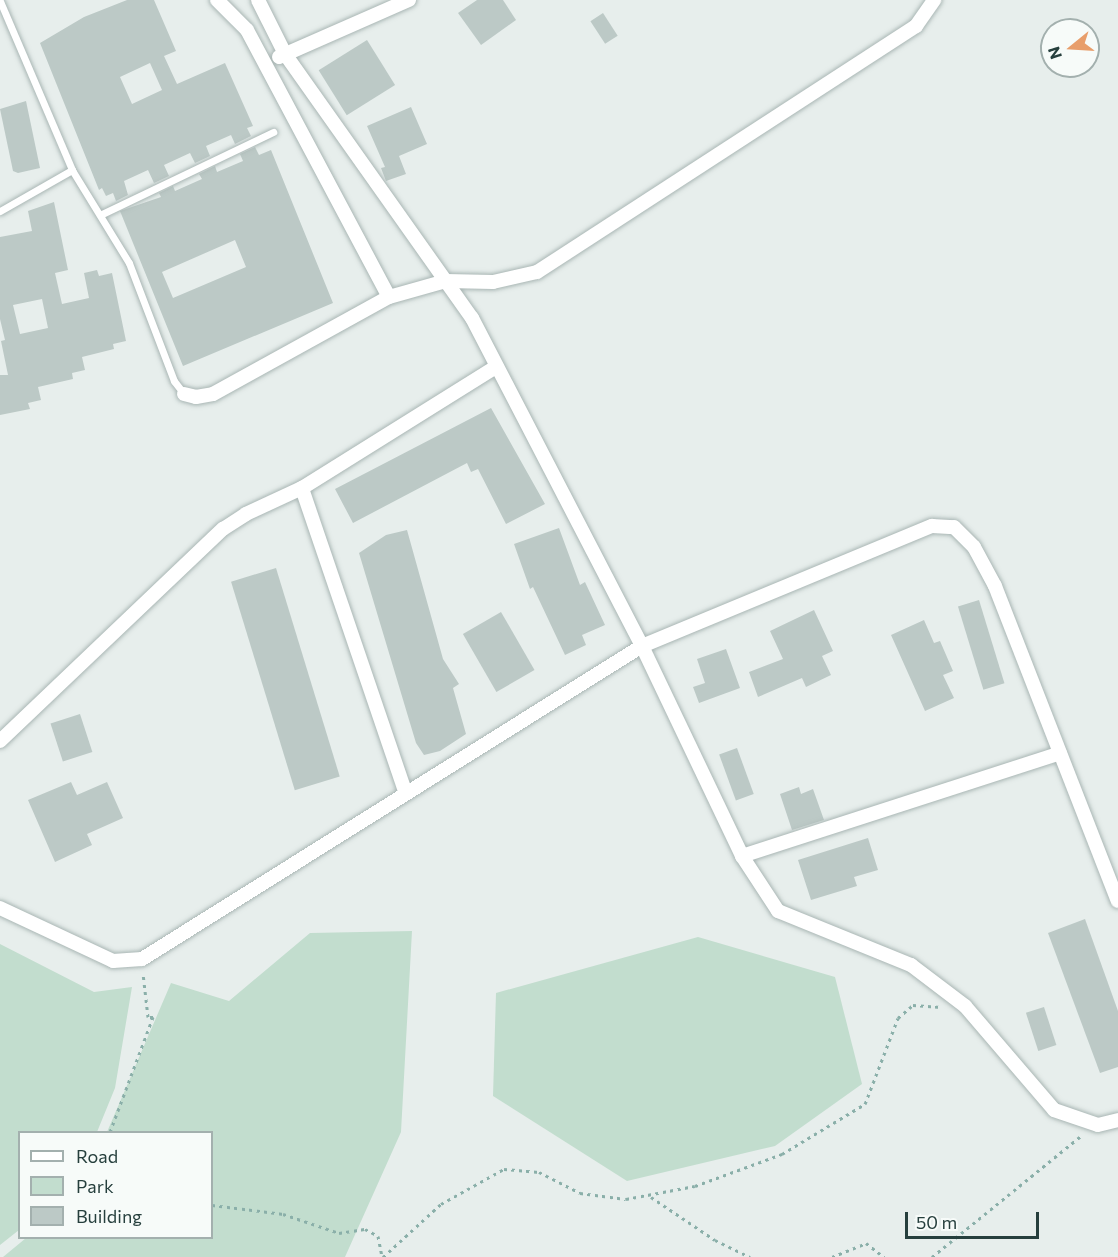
<!DOCTYPE html>
<html>
<head>
<meta charset="utf-8">
<style>
  body { margin:0 }
  #map { position:relative; width:1118px; height:1257px; overflow:hidden; background:#e7eeec; font-family:Commissioner,sans-serif }
  div>[style] { position:absolute }
  .green>* { inset:0; background:#c2ddce }
  .building>* { inset:0; background:#bcc9c6; transform-origin:0 0 }
  .path>* { height:3px; margin-top:-1.5px; transform-origin:0; background:repeating-linear-gradient(90deg,#8aafa9 0 3px,transparent 0 7.5px) }
  .roads { filter:drop-shadow(0 0 2px #a9b6b4) drop-shadow(0 0 2px #a9b6b4) }
  .service>* { height:7px; margin:-3.5px; padding:0 3.5px; transform-origin:3.5px; border-radius:3.5px; background:#fff }
  .minor>* { height:14px; margin:-7px; padding:0 7px; transform-origin:7px; border-radius:7px; background:#fff }
  span { translate:-50% -50%; white-space:nowrap; text-align:center; line-height:1.15; -webkit-text-stroke:6px #f7fbf9; paint-order:stroke }
  .legend { position:absolute; left:18px; top:1131px; width:195px; height:108px; box-sizing:border-box; background:#f7fbf9; border:2px solid #a3b0ae; margin:0; padding:8px 10px; list-style:none; font-size:18px; color:#263f3d }
  .legend li { display:flex; align-items:center; gap:12px; height:30px }
  .legend b { width:30px; border:2px solid #a3b0ae }
  .north { position:absolute; left:1040px; top:18px; width:60px; height:60px; box-sizing:border-box; background:#f7fbf9; border:2px solid #a3b0ae; border-radius:50%; rotate:252deg; font-size:16px; font-weight:700; line-height:24px; text-align:center; color:#263f3d }
  .north::after { content:''; display:block; margin:auto; width:21px; height:27px; background:#e89e6b; clip-path:polygon(50% 0,100% 100%,50% 72%,0 100%) }
  .scale { position:absolute; left:905px; top:1212px; width:134px; height:27px; box-sizing:border-box; border:3px solid #263f3d; border-top:0; padding-left:8px; font-size:18px; line-height:21px; white-space:nowrap; color:#263f3d; -webkit-text-stroke:4px #f7fbf9; paint-order:stroke }
</style>
</head>
<body>
<div id="map">
  <div class="green">
    <div style="clip-path:polygon(412px 931px,401px 1132px,345px 1257px,3px 1257px,26px 1238px,212px 1238px,212px 1132px,107px 1132px,171px 983px,229px 1001px,310px 933px)"></div>
    <div style="clip-path:polygon(698px 937px,835px 977px,862px 1084px,775px 1146px,627px 1181px,493px 1096px,496px 993px)"></div>
    <div style="clip-path:polygon(0 944px,94px 992px,132px 987px,115px 1088px,97px 1132px,20px 1132px,19px 1230px,0 1245px)"></div>
  </div>
  <div class="building">
    <div style="clip-path:polygon(evenodd,127px 0,154px 0,176px 51px,164px 56px,177px 84px,225px 63px,253px 126px,247px 128px,251px 136px,235px 144px,231px 135px,206px 146px,210px 156px,195px 163px,190px 153px,164px 165px,169px 176px,154px 183px,148px 170px,124px 181px,128px 195px,116px 201px,113px 193px,106px 196px,102px 188px,99px 190px,40px 43px,84px 17px,127px 0,150px 63px,162px 90px,132px 104px,120px 77px,150px 63px)"></div>
    <div style="clip-path:polygon(477px 0,503px 0,516px 20px,481px 45px,458px 13px)"></div>
    <div style="left:603px;top:13px;width:27px;height:15px;rotate:57deg"></div>
    <div style="left:367px;top:40px;width:53px;height:57px;rotate:58deg"></div>
    <div style="clip-path:polygon(26px 101px,40px 168px,18px 173px,13px 171px,0 109px)"></div>
    <div style="clip-path:polygon(411px 107px,427px 144px,399px 156px,406px 174px,386px 181px,381px 168px,385px 167px,367px 126px)"></div>
    <div style="clip-path:polygon(evenodd,255px 147px,259px 155px,271px 150px,333px 303px,183px 366px,120px 211px,161px 197px,159px 193px,173px 186px,175px 191px,202px 179px,199px 174px,215px 166px,217px 172px,243px 161px,240px 154px,255px 147px,235px 240px,246px 267px,173px 298px,162px 272px,235px 240px)"></div>
    <div style="clip-path:polygon(evenodd,54px 202px,68px 270px,55px 273px,62px 304px,89px 298px,84px 273px,97px 270px,99px 276px,112px 273px,126px 341px,113px 344px,114px 349px,82px 357px,85px 370px,72px 373px,73px 379px,38px 387px,41px 400px,28px 403px,30px 409px,0 415px,0 375px,8px 375px,1px 341px,5px 340px,0 319px,0 237px,32px 231px,28px 211px,54px 202px,42px 299px,48px 328px,20px 334px,13px 305px,42px 299px)"></div>
    <div style="clip-path:polygon(491px 408px,545px 504px,506px 524px,478px 469px,471px 472px,467px 463px,353px 523px,335px 489px)"></div>
    <div style="clip-path:polygon(559px 528px,580px 585px,585px 582px,605px 625px,582px 635px,586px 645px,565px 655px,533px 587px,530px 589px,514px 544px)"></div>
    <div style="clip-path:polygon(407px 530px,443px 659px,459px 684px,453px 688px,466px 734px,440px 751px,424px 755px,416px 743px,359px 553px,386px 535px)"></div>
    <div style="left:276px;top:568px;width:218px;height:47px;rotate:73deg"></div>
    <div style="left:979px;top:600px;width:87px;height:22px;rotate:73deg"></div>
    <div style="clip-path:polygon(814px 610px,833px 651px,822px 656px,831px 675px,806px 687px,802px 678px,758px 697px,749px 672px,783px 659px,770px 631px)"></div>
    <div style="left:501px;top:612px;width:67px;height:44px;rotate:60deg"></div>
    <div style="clip-path:polygon(924px 620px,934px 643px,940px 641px,953px 671px,943px 675px,954px 698px,925px 711px,891px 635px)"></div>
    <div style="clip-path:polygon(726px 649px,740px 688px,699px 703px,693px 687px,705px 683px,697px 659px)"></div>
    <div style="left:80px;top:714px;width:40px;height:31px;rotate:72deg"></div>
    <div style="left:737px;top:748px;width:49px;height:19px;rotate:70deg"></div>
    <div style="clip-path:polygon(71px 782px,77px 795px,107px 782px,123px 818px,87px 834px,92px 845px,55px 862px,28px 800px)"></div>
    <div style="clip-path:polygon(799px 787px,801px 794px,813px 789px,824px 820px,792px 830px,780px 794px)"></div>
    <div style="clip-path:polygon(868px 838px,878px 870px,854px 877px,857px 886px,811px 900px,798px 860px)"></div>
    <div style="clip-path:polygon(1085px 919px,1118px 1011px,1118px 1067px,1100px 1073px,1048px 933px)"></div>
    <div style="left:1044px;top:1007px;width:40px;height:19px;rotate:72deg"></div>
  </div>
  <div class="path">
    <div style="left:110px;top:1132px;width:123px;rotate:-69.5deg"></div>
    <div style="left:153px;top:1017px;width:5px;rotate:180deg"></div>
    <div style="left:148px;top:1017px;width:44px;rotate:-96.5deg"></div>
    <div style="left:651px;top:1197px;width:77px;rotate:33.9deg"></div>
    <div style="left:715px;top:1240px;width:39px;rotate:26deg"></div>
    <div style="left:212px;top:1205px;width:72px;rotate:7.2deg"></div>
    <div style="left:283px;top:1214px;width:59px;rotate:18.7deg"></div>
    <div style="left:339px;top:1233px;width:26px;rotate:-9deg"></div>
    <div style="left:365px;top:1229px;width:15px;rotate:28deg"></div>
    <div style="left:378px;top:1236px;width:20px;rotate:79deg"></div>
    <div style="left:383px;top:1257px;width:79px;rotate:-42.4deg"></div>
    <div style="left:441px;top:1204px;width:72px;rotate:-29.1deg"></div>
    <div style="left:504px;top:1169px;width:35px;rotate:5deg"></div>
    <div style="left:539px;top:1172px;width:46px;rotate:27.1deg"></div>
    <div style="left:580px;top:1193px;width:46px;rotate:7.4deg"></div>
    <div style="left:626px;top:1199px;width:70px;rotate:-10.7deg"></div>
    <div style="left:695px;top:1186px;width:93px;rotate:-20.2deg"></div>
    <div style="left:782px;top:1154px;width:97px;rotate:-31.1deg"></div>
    <div style="left:865px;top:1104px;width:92px;rotate:-69deg"></div>
    <div style="left:898px;top:1018px;width:20px;rotate:-41deg"></div>
    <div style="left:913px;top:1005px;width:28px;rotate:4deg"></div>
    <div style="left:832px;top:1257px;width:37px;rotate:-22deg"></div>
    <div style="left:866px;top:1243px;width:23px;rotate:38deg"></div>
    <div style="left:932px;top:1257px;width:193px;rotate:-39.1deg"></div>
  </div>
  <div class="roads">
    <div class="service">
      <div style="left:0;top:1px;width:184px;rotate:66.9deg"></div>
      <div style="left:72px;top:170px;width:109px;rotate:58.5deg"></div>
      <div style="left:129px;top:263px;width:126px;rotate:69.1deg"></div>
      <div style="left:174px;top:381px;width:16px;rotate:52deg"></div>
      <div style="left:0;top:211px;width:83px;rotate:-29.7deg"></div>
      <div style="left:102px;top:214px;width:190px;rotate:-25.6deg"></div>
    </div>
    <div class="minor">
      <div style="left:217px;top:0;width:42px;rotate:45deg"></div>
      <div style="left:247px;top:30px;width:302px;rotate:62deg"></div>
      <div style="left:258px;top:0;width:60px;rotate:63.4deg"></div>
      <div style="left:285px;top:54px;width:324px;rotate:54.7deg"></div>
      <div style="left:472px;top:318px;width:369px;rotate:62.6deg"></div>
      <div style="left:642px;top:646px;width:233px;rotate:64.5deg"></div>
      <div style="left:742px;top:856px;width:66px;rotate:56.8deg"></div>
      <div style="left:778px;top:911px;width:144px;rotate:22.1deg"></div>
      <div style="left:911px;top:965px;width:68px;rotate:37.2deg"></div>
      <div style="left:965px;top:1006px;width:137px;rotate:49.4deg"></div>
      <div style="left:1054px;top:1110px;width:46px;rotate:18.8deg"></div>
      <div style="left:1098px;top:1125px;width:21px;rotate:-14deg"></div>
      <div style="left:279px;top:57px;width:142px;rotate:-23.7deg"></div>
      <div style="left:184px;top:394px;width:12px;rotate:14deg"></div>
      <div style="left:196px;top:397px;width:17px;rotate:-10deg"></div>
      <div style="left:213px;top:394px;width:201px;rotate:-28.9deg"></div>
      <div style="left:389px;top:297px;width:59px;rotate:-15.7deg"></div>
      <div style="left:446px;top:281px;width:47px;rotate:1.2deg"></div>
      <div style="left:493px;top:282px;width:45px;rotate:-12.8deg"></div>
      <div style="left:537px;top:272px;width:452px;rotate:-33deg"></div>
      <div style="left:916px;top:26px;width:32px;rotate:-55deg"></div>
      <div style="left:0;top:741px;width:308px;rotate:-43.6deg"></div>
      <div style="left:223px;top:529px;width:27px;rotate:-33deg"></div>
      <div style="left:246px;top:514px;width:62px;rotate:-24.9deg"></div>
      <div style="left:405px;top:791px;width:320px;rotate:-108.8deg"></div>
      <div style="left:302px;top:488px;width:229px;rotate:-32deg"></div>
      <div style="left:742px;top:856px;width:334px;rotate:-17.9deg"></div>
      <div style="left:0;top:908px;width:125px;rotate:25.1deg"></div>
      <div style="left:113px;top:961px;width:29px;rotate:-4deg"></div>
      <div style="left:142px;top:959px;width:590px;rotate:-32.05deg"></div>
      <div style="left:642px;top:646px;width:314px;rotate:-22.5deg"></div>
      <div style="left:932px;top:526px;width:22px;rotate:3deg"></div>
      <div style="left:954px;top:527px;width:28px;rotate:45deg"></div>
      <div style="left:974px;top:547px;width:44px;rotate:61.7deg"></div>
      <div style="left:995px;top:586px;width:338px;rotate:68.7deg"></div>
    </div>
  </div>
  <ul class="legend">
  <li><b style="height:8px;background:#fff"></b>Road</li>
  <li><b style="height:16px;background:#c2ddce"></b>Park</li>
  <li><b style="height:16px;background:#bcc9c6"></b>Building</li>
  </ul>
  <div class="north">N</div>
  <div class="scale">50 m</div>
</div>
</body>
</html>
